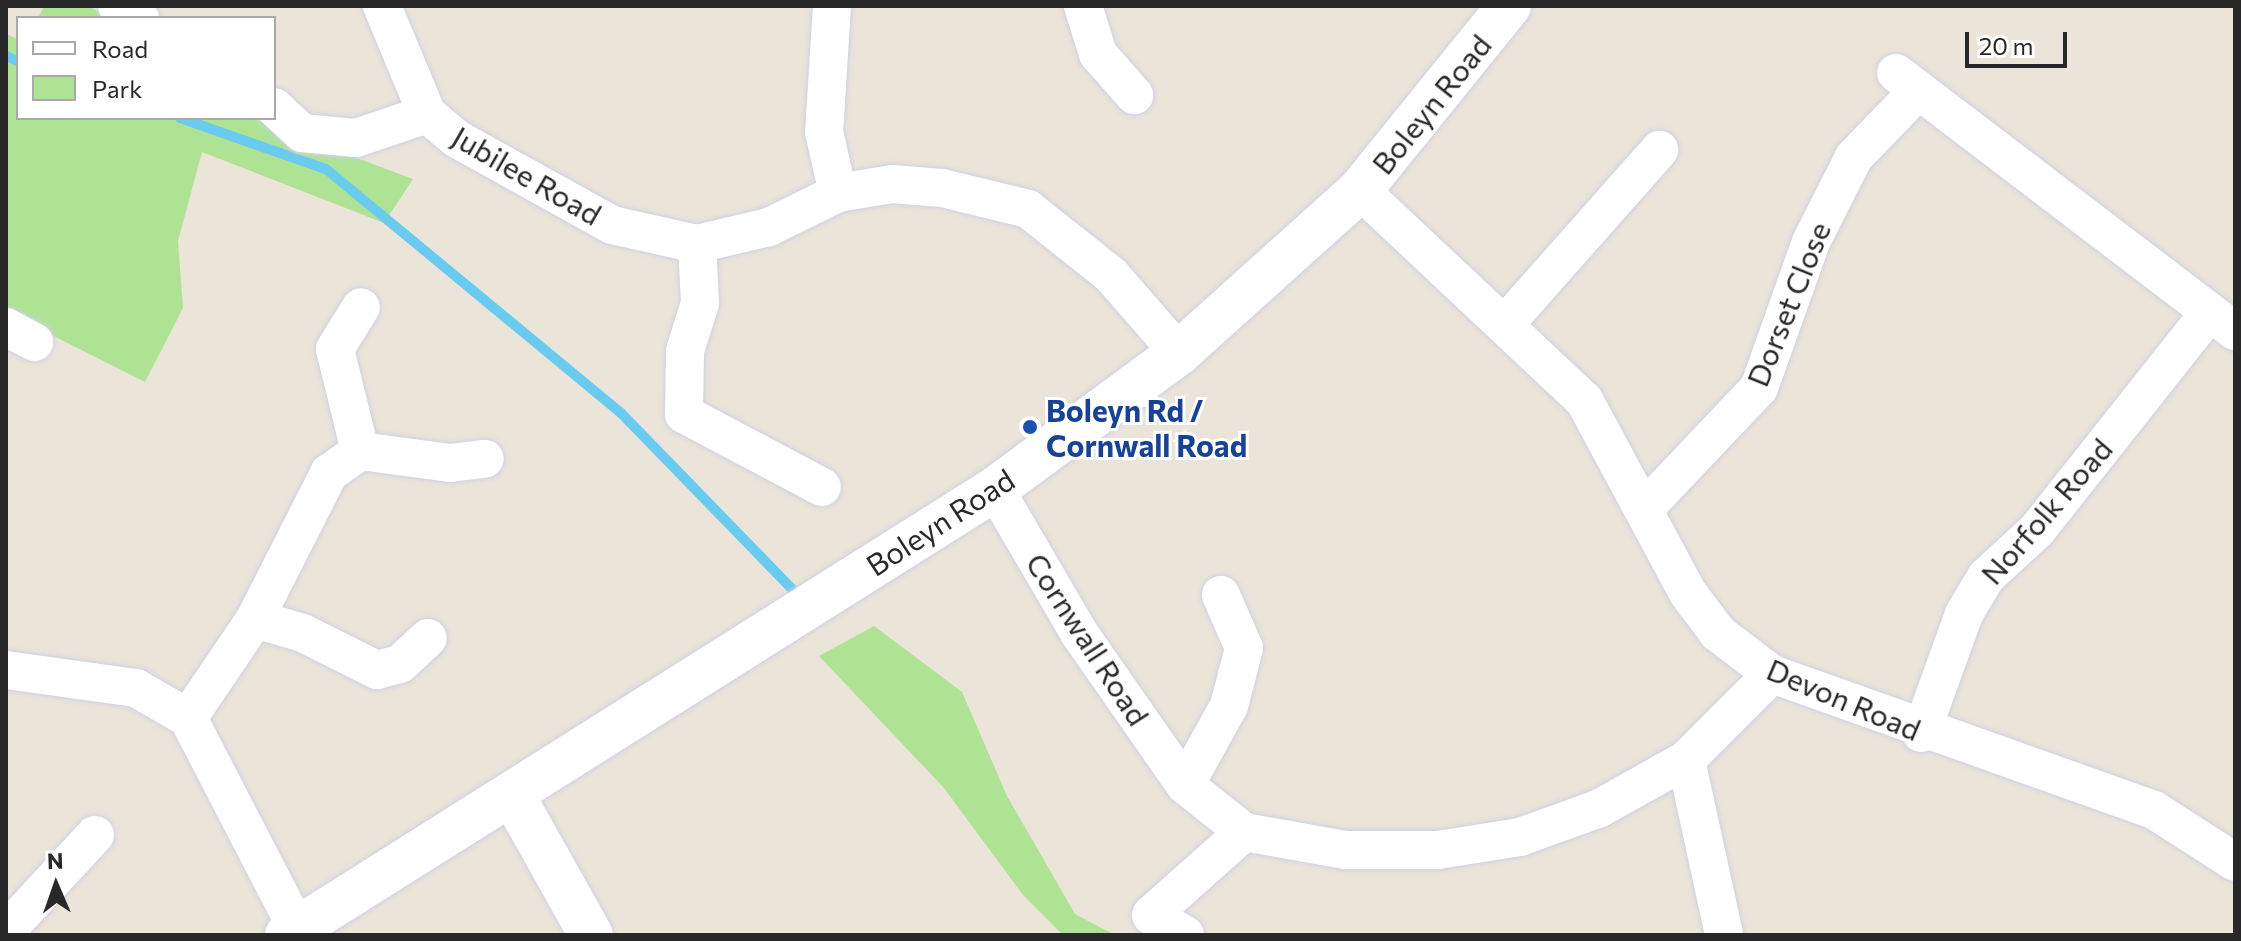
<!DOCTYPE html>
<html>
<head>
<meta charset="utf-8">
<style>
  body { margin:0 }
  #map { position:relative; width:2241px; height:941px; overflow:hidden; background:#ebe4d9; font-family:Commissioner,sans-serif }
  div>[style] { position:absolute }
  .green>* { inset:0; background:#aee394 }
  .stream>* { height:10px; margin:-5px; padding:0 5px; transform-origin:5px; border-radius:5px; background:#69cbf0 }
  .roads { filter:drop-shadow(0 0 2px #ced2e2) drop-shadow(0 0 2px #ced2e2) }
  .minor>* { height:38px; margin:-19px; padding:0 19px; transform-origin:19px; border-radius:19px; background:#fff }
  .tertiary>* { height:44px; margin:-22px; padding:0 22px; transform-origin:22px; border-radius:22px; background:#fff }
  .dots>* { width:22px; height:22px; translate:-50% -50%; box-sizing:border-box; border:4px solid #fff; border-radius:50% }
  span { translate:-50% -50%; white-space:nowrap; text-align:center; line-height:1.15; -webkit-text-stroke:6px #fff; paint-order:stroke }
  .street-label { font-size:30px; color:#282828 }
  .transit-label { font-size:30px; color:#164399; font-weight:700 }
  .left { translate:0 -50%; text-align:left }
  .frame { position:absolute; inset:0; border:8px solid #282828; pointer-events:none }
  .legend { position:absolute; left:16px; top:16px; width:260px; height:104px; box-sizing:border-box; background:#fff; border:2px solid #a9a9a9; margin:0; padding:10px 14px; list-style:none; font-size:24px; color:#282828 }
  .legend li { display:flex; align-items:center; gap:16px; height:40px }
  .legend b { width:40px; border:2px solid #a9a9a9 }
  .north { position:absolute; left:16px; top:845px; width:80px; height:80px; -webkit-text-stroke:6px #fff; paint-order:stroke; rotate:358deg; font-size:22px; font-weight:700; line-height:32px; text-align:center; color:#282828 }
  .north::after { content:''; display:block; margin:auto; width:28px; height:36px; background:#282828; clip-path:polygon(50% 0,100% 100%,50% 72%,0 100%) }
  .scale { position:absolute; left:1965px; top:32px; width:102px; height:36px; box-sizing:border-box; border:4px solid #282828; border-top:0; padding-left:10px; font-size:24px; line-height:28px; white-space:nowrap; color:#282828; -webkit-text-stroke:6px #fff; paint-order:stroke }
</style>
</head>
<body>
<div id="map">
  <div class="green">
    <div style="clip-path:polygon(44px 6px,88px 6px,111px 18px,38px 18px)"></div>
    <div style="clip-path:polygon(6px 34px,18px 39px,18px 118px,273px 118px,298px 136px,413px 179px,384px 223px,202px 152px,178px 241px,183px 308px,145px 382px,6px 312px)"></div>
    <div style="clip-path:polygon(874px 626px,962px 692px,1007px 796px,1075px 914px,1115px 935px,1063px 935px,1023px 895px,944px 788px,819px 656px)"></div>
  </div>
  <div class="stream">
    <div style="left:6px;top:56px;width:13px;rotate:23deg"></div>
    <div style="left:180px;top:118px;width:155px;rotate:19.3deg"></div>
    <div style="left:326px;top:169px;width:383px;rotate:39.6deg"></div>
    <div style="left:621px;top:413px;width:245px;rotate:45.8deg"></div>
  </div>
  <div class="roads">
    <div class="minor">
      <div style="left:117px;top:6px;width:26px;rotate:28deg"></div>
      <div style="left:382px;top:6px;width:117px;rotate:67.4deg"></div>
      <div style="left:427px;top:114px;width:39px;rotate:40deg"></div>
      <div style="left:457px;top:139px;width:177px;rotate:29deg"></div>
      <div style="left:612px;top:225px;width:87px;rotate:12.6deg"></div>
      <div style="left:697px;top:244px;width:74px;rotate:-13.3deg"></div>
      <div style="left:769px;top:227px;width:77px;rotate:-26.2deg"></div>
      <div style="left:838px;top:193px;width:55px;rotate:-9.5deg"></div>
      <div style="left:892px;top:184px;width:50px;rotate:4.6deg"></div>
      <div style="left:942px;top:188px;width:89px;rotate:13.7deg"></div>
      <div style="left:1028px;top:209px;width:106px;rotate:38.5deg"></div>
      <div style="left:1111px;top:275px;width:103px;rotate:48.9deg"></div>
      <div style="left:832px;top:6px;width:126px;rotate:93.6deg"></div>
      <div style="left:824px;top:132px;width:63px;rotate:77.1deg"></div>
      <div style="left:1083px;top:6px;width:50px;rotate:72.6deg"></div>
      <div style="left:1098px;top:54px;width:55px;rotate:48.7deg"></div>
      <div style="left:1896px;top:73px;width:426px;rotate:37.3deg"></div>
      <div style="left:274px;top:107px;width:38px;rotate:43deg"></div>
      <div style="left:302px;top:133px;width:54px;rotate:5.3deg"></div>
      <div style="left:356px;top:138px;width:75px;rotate:-18.7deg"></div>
      <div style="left:1360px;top:190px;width:307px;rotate:43.2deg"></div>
      <div style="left:1584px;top:400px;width:219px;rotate:61.7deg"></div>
      <div style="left:1688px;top:593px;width:50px;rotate:53.1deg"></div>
      <div style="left:1718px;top:633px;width:68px;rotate:37.2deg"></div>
      <div style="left:1772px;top:674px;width:405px;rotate:19.6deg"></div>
      <div style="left:2154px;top:810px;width:96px;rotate:32.7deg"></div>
      <div style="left:697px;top:244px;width:59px;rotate:87.1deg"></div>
      <div style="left:700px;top:303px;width:50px;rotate:107.4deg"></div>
      <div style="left:685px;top:351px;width:63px;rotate:90.9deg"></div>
      <div style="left:684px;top:414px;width:156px;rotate:27.9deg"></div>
      <div style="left:1507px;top:322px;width:230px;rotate:-48.5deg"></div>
      <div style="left:6px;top:327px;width:32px;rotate:28deg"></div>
      <div style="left:360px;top:451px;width:105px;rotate:-103.8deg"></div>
      <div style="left:335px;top:349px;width:49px;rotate:-58.2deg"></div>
      <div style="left:995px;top:489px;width:167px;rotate:59.7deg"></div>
      <div style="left:1079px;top:633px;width:185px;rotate:55.1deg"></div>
      <div style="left:1185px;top:785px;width:75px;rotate:38.5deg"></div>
      <div style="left:1244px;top:832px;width:103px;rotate:10.1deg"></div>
      <div style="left:1345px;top:850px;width:93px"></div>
      <div style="left:1438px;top:850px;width:83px;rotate:-9deg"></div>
      <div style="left:1520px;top:837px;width:85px;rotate:-19.9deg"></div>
      <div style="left:1600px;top:808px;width:98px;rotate:-29.2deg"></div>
      <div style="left:1686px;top:760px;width:122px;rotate:-45deg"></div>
      <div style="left:1646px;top:507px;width:164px;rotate:-46.5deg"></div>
      <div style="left:1759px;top:388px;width:155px;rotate:-70.4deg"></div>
      <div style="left:1811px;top:242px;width:95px;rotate:-63.2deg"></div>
      <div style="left:1854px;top:157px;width:91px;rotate:-45.9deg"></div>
      <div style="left:255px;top:619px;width:50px;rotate:16.3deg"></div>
      <div style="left:303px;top:633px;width:83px;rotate:26.6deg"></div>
      <div style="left:377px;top:670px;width:24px;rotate:-15deg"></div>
      <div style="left:400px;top:664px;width:38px;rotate:-43deg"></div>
      <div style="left:6px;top:670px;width:131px;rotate:7.9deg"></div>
      <div style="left:136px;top:688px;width:60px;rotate:30deg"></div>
      <div style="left:188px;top:718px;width:237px;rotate:62.6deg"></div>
      <div style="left:188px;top:718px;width:120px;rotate:-55.9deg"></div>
      <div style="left:255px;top:619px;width:164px;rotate:-63.1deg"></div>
      <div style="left:329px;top:473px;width:38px;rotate:-35deg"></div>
      <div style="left:360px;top:451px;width:91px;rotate:7.6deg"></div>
      <div style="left:450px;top:463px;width:35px;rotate:-7deg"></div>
      <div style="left:1921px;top:733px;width:127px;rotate:-70.1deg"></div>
      <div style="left:1964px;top:614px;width:43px;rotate:-59.3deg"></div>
      <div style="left:1986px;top:577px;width:69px;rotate:-42.7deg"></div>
      <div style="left:2037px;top:530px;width:278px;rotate:-51.6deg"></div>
      <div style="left:1686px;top:760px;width:179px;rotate:77.7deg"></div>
      <div style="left:1185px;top:785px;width:90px;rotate:-60.9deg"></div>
      <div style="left:1229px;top:706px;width:60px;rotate:-75.5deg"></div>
      <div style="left:1244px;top:648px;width:58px;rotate:-113.5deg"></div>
      <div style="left:6px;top:931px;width:131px;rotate:-47.2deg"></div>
      <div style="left:1185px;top:935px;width:39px;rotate:-150deg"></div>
      <div style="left:1151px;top:915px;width:125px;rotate:-41.7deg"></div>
    </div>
    <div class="tertiary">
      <div style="left:513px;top:796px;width:159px;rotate:60.7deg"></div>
      <div style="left:287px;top:935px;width:837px;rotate:-32.21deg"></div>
      <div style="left:995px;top:489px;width:229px;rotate:-36.5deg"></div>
      <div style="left:1179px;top:353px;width:244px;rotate:-42deg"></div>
      <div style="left:1360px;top:190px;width:237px;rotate:-51deg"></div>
    </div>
  </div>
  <div class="dots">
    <div style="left:1030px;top:427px;background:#1a4fb4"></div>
  </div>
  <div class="street-label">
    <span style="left:1431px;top:104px;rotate:-51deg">Boleyn Road</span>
    <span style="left:527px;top:175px;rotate:30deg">Jubilee Road</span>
    <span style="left:1788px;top:304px;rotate:-68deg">Dorset Close</span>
    <span style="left:2046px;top:511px;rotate:-49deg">Norfolk Road</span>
    <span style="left:940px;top:522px;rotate:-33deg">Boleyn Road</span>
    <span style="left:1088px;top:639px;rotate:57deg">Cornwall Road</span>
    <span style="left:1844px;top:699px;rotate:23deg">Devon Road</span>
  </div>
  <div class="transit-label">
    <span class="left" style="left:1046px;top:427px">Boleyn Rd /<br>Cornwall Road</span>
  </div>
  <div class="frame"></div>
  <ul class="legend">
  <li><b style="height:10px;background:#fff"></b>Road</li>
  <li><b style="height:22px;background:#aee394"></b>Park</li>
  </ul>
  <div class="north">N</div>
  <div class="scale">20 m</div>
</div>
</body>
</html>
